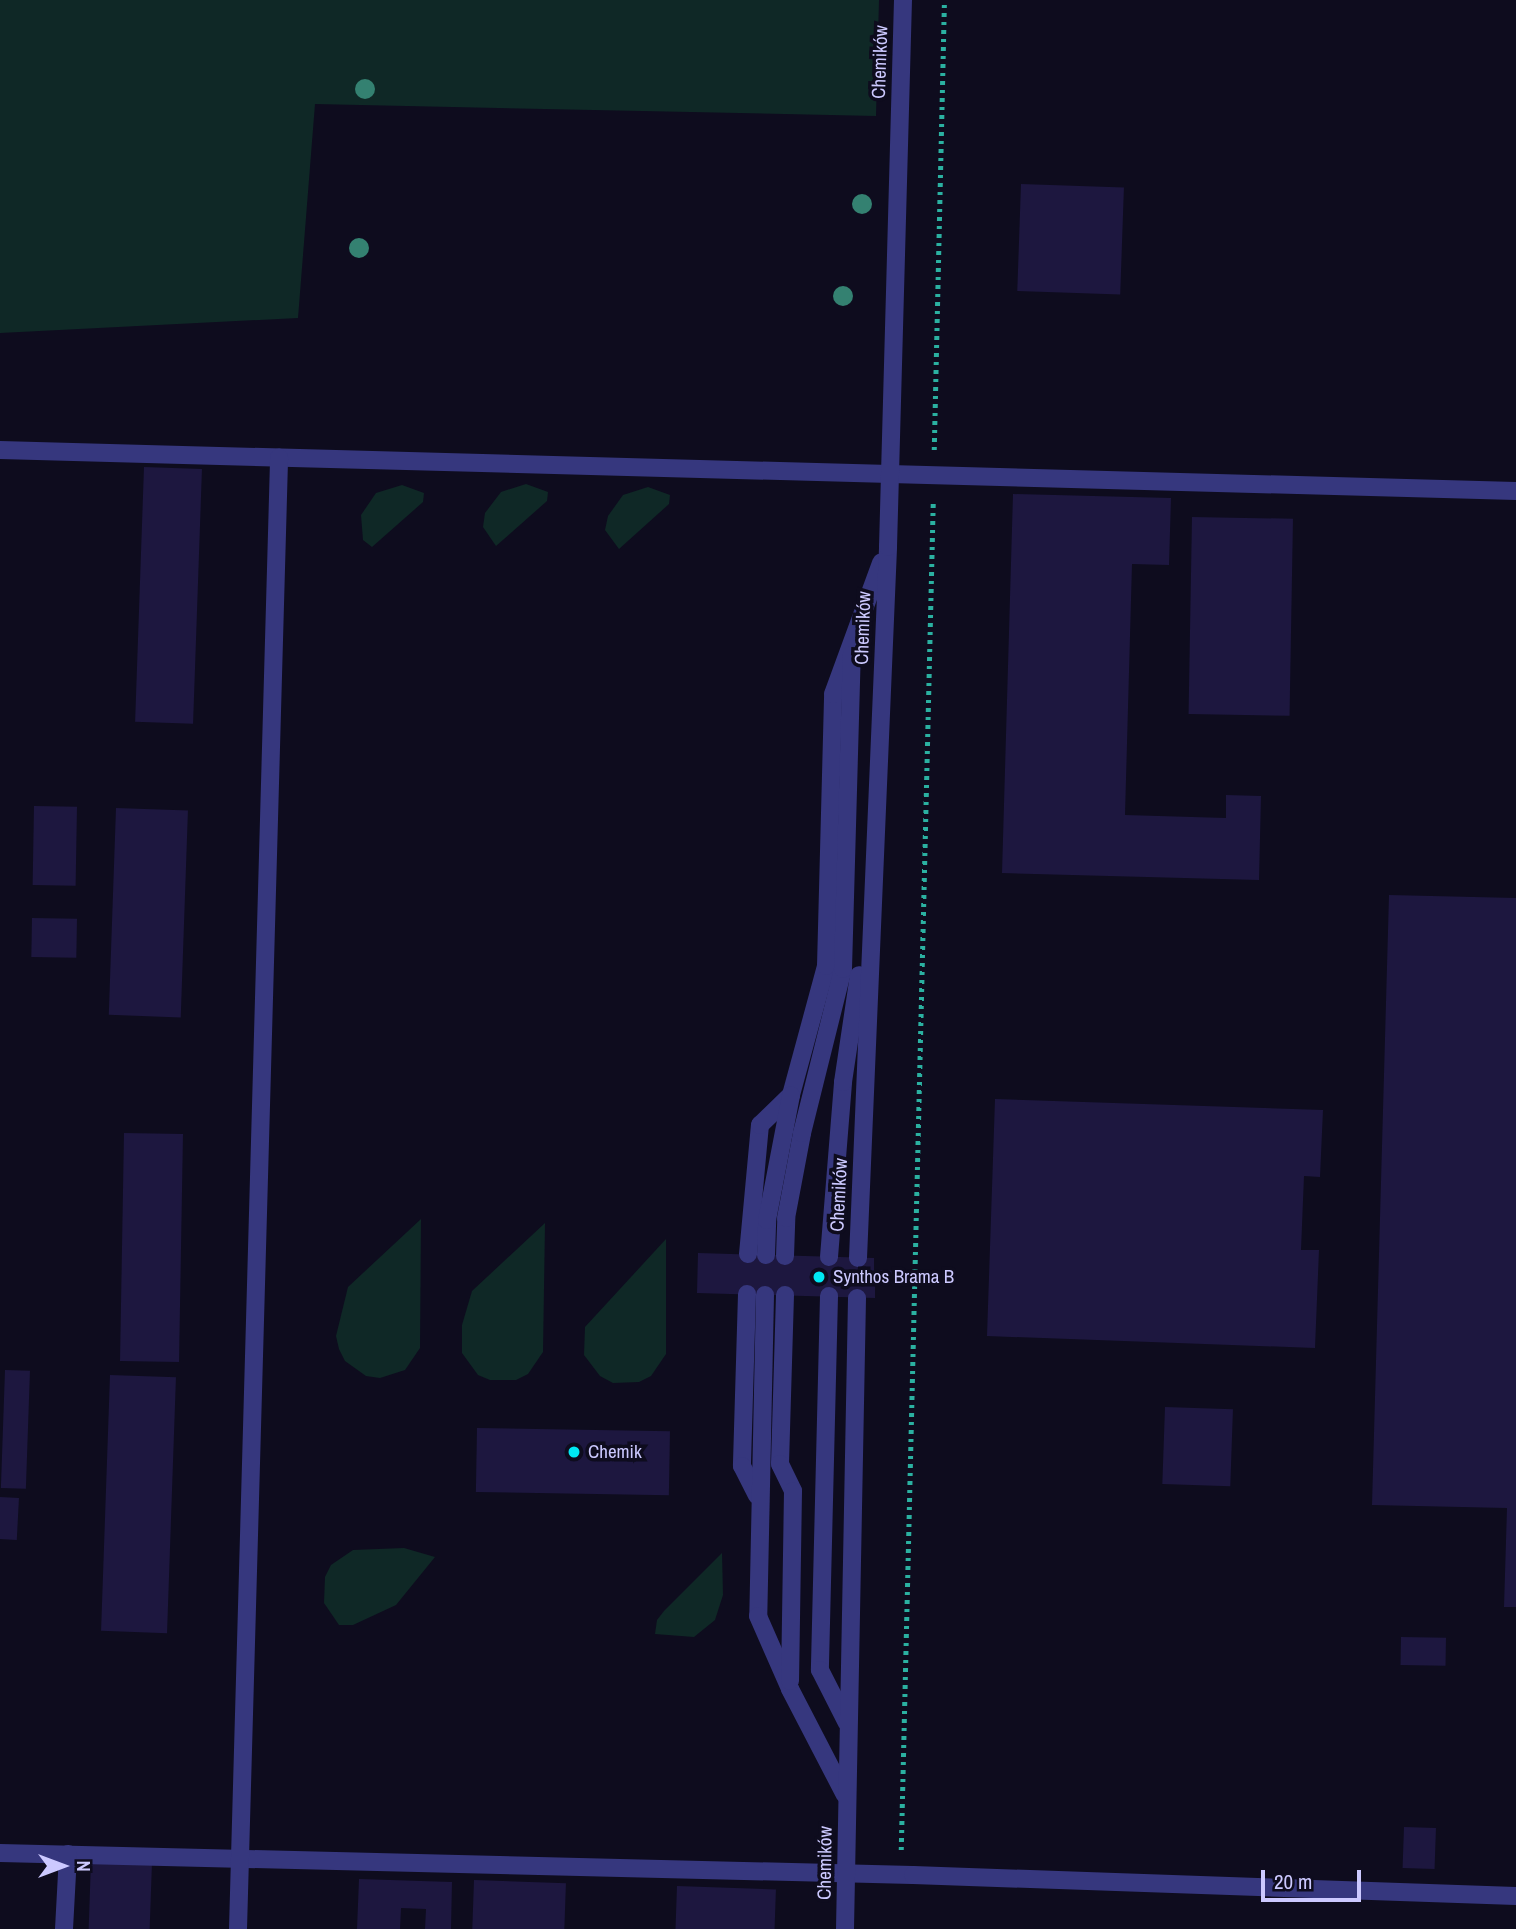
<!DOCTYPE html>
<html>
<head>
<meta charset="utf-8">
<style>
  body { margin:0 }
  #map { position:relative; width:1516px; height:1929px; overflow:hidden; background:#0e0c1e; font-family:"Archivo Narrow",sans-serif }
  div>[style] { position:absolute }
  .green>* { inset:0; background:#0f2826 }
  .building>* { inset:0; background:#1d173f; transform-origin:0 0 }
  .path>* { height:4.5px; margin-top:-2.25px; transform-origin:0; background:repeating-linear-gradient(90deg,#2bb1a1 0 3.5px,transparent 0 8.5px) }
  .lane>* { height:18px; margin:-9px; padding:0 9px; transform-origin:9px; border-radius:9px; background:#36377e }
  .trees>* { width:20px; height:20px; margin:-10px; border-radius:50%; background:#348171 }
  .dots>* { width:19px; height:19px; translate:-50% -50%; box-sizing:border-box; border:4px solid #0e0c1e; border-radius:50% }
  span { translate:-50% -50%; white-space:nowrap; text-align:center; line-height:1.15; -webkit-text-stroke:7px #0e0c1e; paint-order:stroke }
  .street-label { font-size:19px; color:#ccc9ff }
  .poi-label { font-size:19px; color:#ccc9ff }
  .left { translate:0 -50%; text-align:left }
  .north { position:absolute; left:28px; top:1831px; width:70px; height:70px; -webkit-text-stroke:5px #0e0c1e; paint-order:stroke; rotate:90deg; font-size:19px; font-weight:700; line-height:28px; text-align:center; color:#ccc9ff }
  .north::after { content:''; display:block; margin:auto; width:24px; height:32px; background:#ccc9ff; clip-path:polygon(50% 0,100% 100%,50% 72%,0 100%) }
  .scale { position:absolute; left:1261px; top:1870px; width:100px; height:32px; box-sizing:border-box; border:4px solid #ccc9ff; border-top:0; padding-left:9px; font-size:21px; line-height:24px; white-space:nowrap; color:#ccc9ff; -webkit-text-stroke:5px #0e0c1e; paint-order:stroke }
</style>
</head>
<body>
<div id="map">
  <div class="green">
    <div style="clip-path:polygon(0 0,879px 0,876px 116px,315px 104px,298px 318px,0 333px)"></div>
    <div style="clip-path:polygon(526px 484px,548px 492px,547px 501px,496px 546px,483px 527px,485px 513px,501px 492px)"></div>
    <div style="clip-path:polygon(402px 485px,424px 493px,423px 502px,372px 547px,363px 540px,361px 515px,376px 493px)"></div>
    <div style="clip-path:polygon(648px 487px,670px 495px,669px 504px,619px 549px,605px 530px,608px 516px,623px 495px)"></div>
    <div style="clip-path:polygon(421px 1219px,420px 1348px,405px 1370px,380px 1378px,366px 1376px,345px 1361px,339px 1349px,336px 1336px,348px 1287px)"></div>
    <div style="clip-path:polygon(545px 1223px,543px 1352px,528px 1374px,516px 1380px,490px 1380px,478px 1375px,462px 1353px,462px 1325px,472px 1291px)"></div>
    <div style="clip-path:polygon(666px 1239px,666px 1354px,651px 1376px,639px 1382px,613px 1383px,600px 1376px,584px 1355px,585px 1327px)"></div>
    <div style="clip-path:polygon(404px 1548px,435px 1557px,396px 1605px,353px 1625px,339px 1625px,324px 1603px,325px 1577px,331px 1565px,353px 1550px)"></div>
    <div style="clip-path:polygon(722px 1553px,723px 1595px,715px 1620px,694px 1637px,655px 1634px,657px 1620px,664px 1611px)"></div>
  </div>
  <div class="building">
    <div style="left:1021px;top:184px;width:103px;height:107px;rotate:2deg"></div>
    <div style="left:144px;top:467px;width:58px;height:255px;rotate:2deg"></div>
    <div style="clip-path:polygon(1013px 494px,1171px 498px,1169px 565px,1132px 564px,1125px 815px,1226px 818px,1226px 795px,1261px 796px,1259px 880px,1002px 873px)"></div>
    <div style="left:1192px;top:517px;width:101px;height:197px;rotate:1deg"></div>
    <div style="left:34px;top:806px;width:43px;height:79px;rotate:1deg"></div>
    <div style="left:116px;top:808px;width:72px;height:207px;rotate:2deg"></div>
    <div style="clip-path:polygon(1389px 895px,1516px 898px,1516px 1607px,1504px 1607px,1507px 1508px,1372px 1505px)"></div>
    <div style="left:32px;top:918px;width:45px;height:39px;rotate:1deg"></div>
    <div style="clip-path:polygon(995px 1099px,1323px 1110px,1320px 1177px,1304px 1176px,1301px 1250px,1319px 1250px,1315px 1348px,987px 1336px)"></div>
    <div style="left:124px;top:1133px;width:59px;height:228px;rotate:1deg"></div>
    <div style="clip-path:polygon(698px 1253px,874px 1258px,874px 1270px,940px 1272px,939px 1285px,875px 1282px,875px 1298px,697px 1293px)"></div>
    <div style="left:5px;top:1370px;width:25px;height:118px;rotate:2deg"></div>
    <div style="left:110px;top:1375px;width:66px;height:256px;rotate:2deg"></div>
    <div style="left:1165px;top:1407px;width:68px;height:77px;rotate:2deg"></div>
    <div style="left:477px;top:1428px;width:193px;height:64px;rotate:1deg"></div>
    <div style="left:0;top:1497px;width:19px;height:42px;rotate:3deg"></div>
    <div style="left:1401px;top:1637px;width:45px;height:28px;rotate:1deg"></div>
    <div style="left:1404px;top:1827px;width:32px;height:41px;rotate:2deg"></div>
    <div style="left:91px;top:1861px;width:61px;height:68px;rotate:2deg"></div>
    <div style="clip-path:polygon(359px 1879px,452px 1882px,451px 1929px,425px 1929px,426px 1909px,401px 1908px,400px 1929px,357px 1929px)"></div>
    <div style="left:474px;top:1880px;width:92px;height:49px;rotate:2deg"></div>
    <div style="left:677px;top:1886px;width:99px;height:43px;rotate:2deg"></div>
  </div>
  <div class="path">
    <div style="left:934px;top:450px;width:450px;rotate:-88.7deg"></div>
    <div style="left:901px;top:1850px;width:1349px;rotate:-88.64deg"></div>
  </div>
  <div class="lane">
    <div style="left:0;top:450px;width:1517px;rotate:1.55deg"></div>
    <div style="left:748px;top:1254px;width:130px;rotate:-84.7deg"></div>
    <div style="left:760px;top:1125px;width:43px;rotate:-44.1deg"></div>
    <div style="left:791px;top:1095px;width:134px;rotate:-74.8deg"></div>
    <div style="left:826px;top:966px;width:272px;rotate:-88.5deg"></div>
    <div style="left:833px;top:694px;width:140px;rotate:-69.9deg"></div>
    <div style="left:766px;top:1255px;width:35px;rotate:-88deg"></div>
    <div style="left:767px;top:1220px;width:127px;rotate:-79.1deg"></div>
    <div style="left:785px;top:1256px;width:38px;rotate:-88deg"></div>
    <div style="left:786px;top:1218px;width:86px;rotate:-79.3deg"></div>
    <div style="left:802px;top:1133px;width:169px;rotate:-76deg"></div>
    <div style="left:843px;top:969px;width:314px;rotate:-88.4deg"></div>
    <div style="left:829px;top:1257px;width:176px;rotate:-85.4deg"></div>
    <div style="left:843px;top:1082px;width:108px;rotate:-81.5deg"></div>
    <div style="left:858px;top:1258px;width:712px;rotate:-87.58deg"></div>
    <div style="left:888px;top:547px;width:547px;rotate:-88.43deg"></div>
    <div style="left:747px;top:1294px;width:172px;rotate:91.7deg"></div>
    <div style="left:742px;top:1466px;width:33px;rotate:63deg"></div>
    <div style="left:765px;top:1295px;width:321px;rotate:91.2deg"></div>
    <div style="left:758px;top:1616px;width:80px;rotate:66.3deg"></div>
    <div style="left:790px;top:1689px;width:119px;rotate:62.6deg"></div>
    <div style="left:785px;top:1295px;width:169px;rotate:91.7deg"></div>
    <div style="left:780px;top:1464px;width:30px;rotate:64deg"></div>
    <div style="left:793px;top:1491px;width:190px;rotate:90.9deg"></div>
    <div style="left:829px;top:1296px;width:374px;rotate:91.4deg"></div>
    <div style="left:820px;top:1670px;width:59px;rotate:63deg"></div>
    <div style="left:0;top:1853px;width:913px;rotate:1.38deg"></div>
    <div style="left:913px;top:1875px;width:603px;rotate:1.99deg"></div>
    <div style="left:64px;top:1929px;width:75px;rotate:-86.9deg"></div>
    <div style="left:238px;top:1929px;width:1472px;rotate:-88.4deg"></div>
    <div style="left:845px;top:1929px;width:631px;rotate:-88.91deg"></div>
  </div>
  <div class="trees">
    <div style="left:365px;top:89px"></div>
    <div style="left:862px;top:204px"></div>
    <div style="left:359px;top:248px"></div>
    <div style="left:843px;top:296px"></div>
  </div>
  <div class="dots">
    <div style="left:819px;top:1277px;background:#00e8f4"></div>
    <div style="left:574px;top:1452px;background:#00e8f4"></div>
  </div>
  <div class="street-label">
    <span style="left:880px;top:62px;rotate:-88deg">Chemików</span>
    <span style="left:863px;top:628px;rotate:-88deg">Chemików</span>
    <span style="left:839px;top:1195px;rotate:-87deg">Chemików</span>
    <span style="left:825px;top:1863px;rotate:-89deg">Chemików</span>
  </div>
  <div class="poi-label">
    <span class="left" style="left:833px;top:1277px">Synthos Brama B</span>
    <span class="left" style="left:588px;top:1452px">Chemik</span>
  </div>
  <div class="north">N</div>
  <div class="scale">20 m</div>
</div>
</body>
</html>
